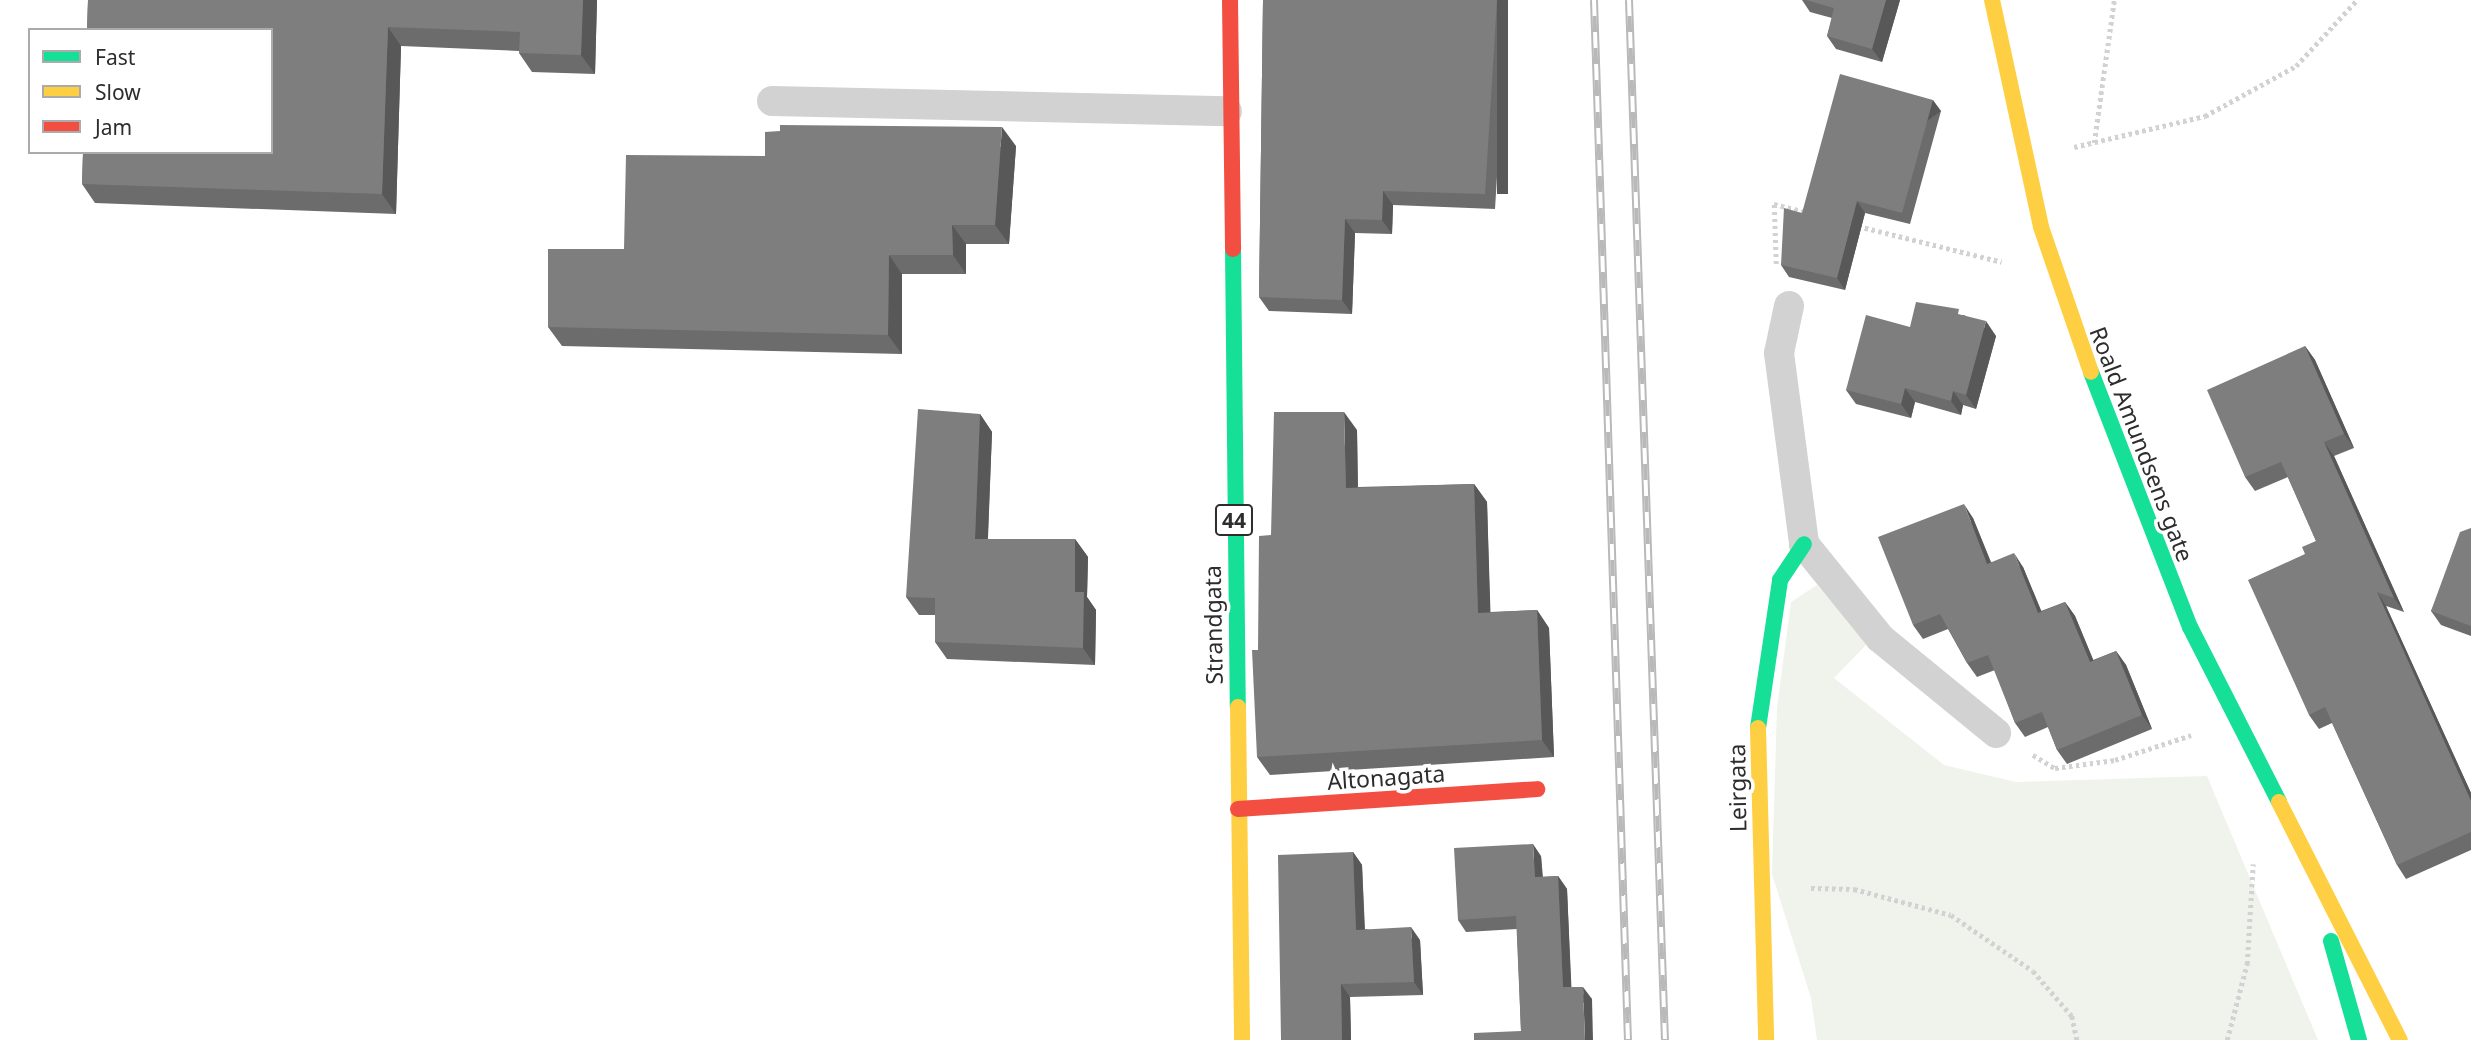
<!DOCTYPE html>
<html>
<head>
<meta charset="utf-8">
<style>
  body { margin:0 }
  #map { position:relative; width:2471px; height:1040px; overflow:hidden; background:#fff; font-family:"Noto Sans",sans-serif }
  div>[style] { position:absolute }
  .green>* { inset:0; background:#f0f3eb }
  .path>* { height:4.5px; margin-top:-2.25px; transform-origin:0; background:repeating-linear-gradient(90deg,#d2d2d2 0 3.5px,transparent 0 7px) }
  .lane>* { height:30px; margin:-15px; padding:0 15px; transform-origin:15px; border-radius:15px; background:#d2d2d2 }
  .fast>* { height:16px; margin:-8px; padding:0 8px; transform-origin:8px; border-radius:8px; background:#16e098 }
  .slow>* { height:16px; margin:-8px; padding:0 8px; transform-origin:8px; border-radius:8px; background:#ffcf43 }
  .jam>* { height:16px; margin:-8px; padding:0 8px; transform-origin:8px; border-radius:8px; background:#f24e42 }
  .rail>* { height:8px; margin-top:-4px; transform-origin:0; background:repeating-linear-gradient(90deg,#fff 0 16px,#b9b9b9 0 32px); box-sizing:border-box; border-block:2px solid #b9b9b9 }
  .wall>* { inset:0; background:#6c6c6c }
  .shaded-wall>* { inset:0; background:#585858; transform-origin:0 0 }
  .building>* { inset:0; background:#7e7e7e }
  span { translate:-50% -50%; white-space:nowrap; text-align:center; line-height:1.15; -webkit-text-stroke:7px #fff; paint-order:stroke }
  .shield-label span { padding:2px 5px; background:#fff; border:2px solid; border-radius:5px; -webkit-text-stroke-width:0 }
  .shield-label { font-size:21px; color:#2d2d2d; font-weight:700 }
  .street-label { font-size:23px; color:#2d2d2d }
  .legend { position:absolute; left:28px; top:28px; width:245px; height:126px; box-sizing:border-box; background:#fff; border:2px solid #ababab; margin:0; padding:9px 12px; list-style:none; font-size:21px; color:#2d2d2d }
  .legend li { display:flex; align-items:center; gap:14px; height:35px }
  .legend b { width:35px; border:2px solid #ababab }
</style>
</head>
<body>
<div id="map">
  <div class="green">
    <div style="clip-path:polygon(1817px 585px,1868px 643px,1834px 678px,1944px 765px,2016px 782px,2207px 776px,2318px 1040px,1817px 1040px,1811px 998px,1772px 874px,1777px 708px,1791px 602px)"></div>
  </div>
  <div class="path">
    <div style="left:2094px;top:143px;width:144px;rotate:-82deg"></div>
    <div style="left:2074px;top:147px;width:135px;rotate:-13.3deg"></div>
    <div style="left:2205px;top:116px;width:104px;rotate:-28.8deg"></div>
    <div style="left:2296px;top:66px;width:90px;rotate:-47.3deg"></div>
    <div style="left:1858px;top:226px;width:148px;rotate:14deg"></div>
    <div style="left:1776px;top:264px;width:60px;rotate:-91.9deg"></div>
    <div style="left:1774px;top:204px;width:32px;rotate:14deg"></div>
    <div style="left:2033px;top:755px;width:26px;rotate:31deg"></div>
    <div style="left:2055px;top:768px;width:61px;rotate:-7.6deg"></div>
    <div style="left:2115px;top:760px;width:80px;rotate:-18.2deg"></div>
    <div style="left:1811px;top:888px;width:43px;rotate:1.3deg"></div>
    <div style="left:1854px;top:889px;width:100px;rotate:15deg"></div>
    <div style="left:1951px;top:915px;width:99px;rotate:34.3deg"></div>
    <div style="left:2033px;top:971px;width:60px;rotate:49.1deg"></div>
    <div style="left:2072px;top:1016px;width:25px;rotate:78deg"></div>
    <div style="left:2227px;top:1040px;width:79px;rotate:-75.3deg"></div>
    <div style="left:2247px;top:964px;width:100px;rotate:-86.6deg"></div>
  </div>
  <div class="lane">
    <div style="left:772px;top:101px;width:455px;rotate:1.3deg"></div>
    <div style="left:1789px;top:306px;width:48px;rotate:102deg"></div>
    <div style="left:1779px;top:353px;width:193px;rotate:82.5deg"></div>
    <div style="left:1804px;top:544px;width:121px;rotate:51deg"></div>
    <div style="left:1880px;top:638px;width:150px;rotate:39.3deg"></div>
  </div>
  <div class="fast">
    <div style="left:1233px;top:249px;width:458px;rotate:89.4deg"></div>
    <div style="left:2091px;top:372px;width:274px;rotate:68.8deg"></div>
    <div style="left:2190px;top:627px;width:196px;rotate:63deg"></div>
    <div style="left:1758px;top:728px;width:150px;rotate:-81.5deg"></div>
    <div style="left:1780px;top:580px;width:43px;rotate:-56.3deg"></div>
    <div style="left:2331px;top:941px;width:103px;rotate:74.2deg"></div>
  </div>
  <div class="slow">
    <div style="left:1992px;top:0;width:232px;rotate:77.8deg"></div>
    <div style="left:2041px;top:227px;width:153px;rotate:71deg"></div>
    <div style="left:1238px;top:707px;width:333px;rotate:89.3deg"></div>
    <div style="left:1758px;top:728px;width:312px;rotate:88.5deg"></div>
    <div style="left:2279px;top:802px;width:267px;rotate:63.1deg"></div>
  </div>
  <div class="jam">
    <div style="left:1230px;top:0;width:249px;rotate:89.3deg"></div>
    <div style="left:1238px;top:809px;width:300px;rotate:-3.8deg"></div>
  </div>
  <div class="rail">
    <div style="left:1594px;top:0;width:1041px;rotate:88.13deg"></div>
    <div style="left:1629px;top:0;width:1041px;rotate:88.02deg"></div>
  </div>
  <div class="wall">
    <div style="clip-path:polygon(88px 0,597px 0,595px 74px,532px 72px,519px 53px,519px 51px,401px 46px,396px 214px,95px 203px,82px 184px)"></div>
    <div style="clip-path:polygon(1263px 0,1508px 0,1495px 209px,1393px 205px,1392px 234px,1355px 233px,1352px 314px,1269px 311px,1259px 297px)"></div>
    <div style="clip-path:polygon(1802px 0,1900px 0,1882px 62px,1836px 49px,1827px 36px,1832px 18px,1810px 12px)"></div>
    <div style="clip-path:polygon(1941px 111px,1910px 224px,1865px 213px,1845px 290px,1789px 277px,1781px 265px,1802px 213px)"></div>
    <div style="clip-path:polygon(1016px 146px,1009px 244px,966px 244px,966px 274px,902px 274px,902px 354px,562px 346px,548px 327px,624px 249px,765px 156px)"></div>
    <div style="clip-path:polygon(1964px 315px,1996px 336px,1976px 409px,1963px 405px,1961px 415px,1915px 402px,1911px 418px,1856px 404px,1846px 390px,1910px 327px)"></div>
    <div style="clip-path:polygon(2305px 346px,2315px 360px,2354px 448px,2334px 456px,2404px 612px,2386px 606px,2471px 793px,2471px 850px,2406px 879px,2397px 865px,2332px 723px,2319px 729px,2309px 715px,2305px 554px,2316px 541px,2288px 477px,2255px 491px,2245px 477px)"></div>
    <div style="clip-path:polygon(980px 414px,992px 432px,988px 539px,1075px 539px,1088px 557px,1087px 597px,1096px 610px,1095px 665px,947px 659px,935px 642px,935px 615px,919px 615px,906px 597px)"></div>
    <div style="clip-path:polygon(1357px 430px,1358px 487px,1474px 484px,1487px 502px,1490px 612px,1537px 610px,1549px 628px,1554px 757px,1270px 775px,1257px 757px,1258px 650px,1271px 535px)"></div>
    <div style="clip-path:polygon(1973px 518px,1991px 562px,2023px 567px,2041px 611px,2065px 602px,2075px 616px,2093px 660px,2116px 651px,2126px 665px,2152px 729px,2067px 764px,2057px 750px,2048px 727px,2025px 737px,2015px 723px,1995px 670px,1977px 677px,1967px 663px,1948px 629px,1923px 639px,1913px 625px)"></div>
    <div style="clip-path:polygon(2471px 528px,2471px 636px,2441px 625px,2431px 611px)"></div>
    <div style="clip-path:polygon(1353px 852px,1362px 865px,1365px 929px,1420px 940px,1423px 995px,1350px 997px,1351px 1040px,1281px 1040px)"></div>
    <div style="clip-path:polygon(1541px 856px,1543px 877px,1558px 876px,1567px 889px,1571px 987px,1592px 999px,1521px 1031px,1517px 929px,1466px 932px,1458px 920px)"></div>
  </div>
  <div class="shaded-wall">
    <div style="clip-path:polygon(583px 0,597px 0,595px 74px,581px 55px)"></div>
    <div style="left:1497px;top:0;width:11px;height:194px"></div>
    <div style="clip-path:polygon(1886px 0,1900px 0,1882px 62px,1872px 49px)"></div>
    <div style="clip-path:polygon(388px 27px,401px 46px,396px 214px,382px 194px)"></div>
    <div style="left:1933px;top:100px;width:14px;height:117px;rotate:54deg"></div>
    <div style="clip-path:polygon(1002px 127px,1016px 146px,1009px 244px,995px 225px)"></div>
    <div style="clip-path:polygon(1383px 191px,1393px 205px,1392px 234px,1382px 220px)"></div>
    <div style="clip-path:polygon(1857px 201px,1865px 213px,1845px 290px,1837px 278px)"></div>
    <div style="clip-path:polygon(1345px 219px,1355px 233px,1352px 314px,1342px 300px)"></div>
    <div style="clip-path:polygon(952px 225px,966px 244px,966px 274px,953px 255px)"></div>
    <div style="clip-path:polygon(889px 255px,902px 274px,902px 354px,888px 335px)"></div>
    <div style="clip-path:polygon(1986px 321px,1996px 336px,1976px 409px,1966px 395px)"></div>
    <div style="clip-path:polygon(2305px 346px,2315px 360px,2354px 448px,2344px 434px)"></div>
    <div style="clip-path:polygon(1905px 388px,1915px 402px,1911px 418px,1901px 404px)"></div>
    <div style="clip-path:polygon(1953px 391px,1963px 405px,1961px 415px,1951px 401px)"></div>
    <div style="clip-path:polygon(1344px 412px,1357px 430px,1358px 505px,1346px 488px)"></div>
    <div style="clip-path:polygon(980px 414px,992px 432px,987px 556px,975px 539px)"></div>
    <div style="clip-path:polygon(2324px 442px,2334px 456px,2404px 612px,2394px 598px)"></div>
    <div style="clip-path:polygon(1474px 484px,1487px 502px,1491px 630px,1478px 613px)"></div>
    <div style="clip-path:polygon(1964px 504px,1973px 518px,1997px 578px,1987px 564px)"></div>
    <div style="clip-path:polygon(1075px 539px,1088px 557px,1087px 597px,1096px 610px,1095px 665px,1083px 648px,1075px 592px)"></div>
    <div style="clip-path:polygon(2014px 553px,2023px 567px,2048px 627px,2038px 613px)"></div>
    <div style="clip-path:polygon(2377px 592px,2386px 606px,2471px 793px,2471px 801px)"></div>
    <div style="clip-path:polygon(2065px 602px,2075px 616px,2100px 676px,2090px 662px)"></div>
    <div style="clip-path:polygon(1537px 610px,1549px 628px,1554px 757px,1542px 740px)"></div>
    <div style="clip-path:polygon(2116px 651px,2126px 665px,2152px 729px,2142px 715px)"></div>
    <div style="clip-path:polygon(1533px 844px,1541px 856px,1543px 890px,1535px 877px)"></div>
    <div style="clip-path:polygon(1353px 852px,1362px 865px,1365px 943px,1356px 930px)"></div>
    <div style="clip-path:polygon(1558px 876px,1567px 889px,1572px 1000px,1563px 987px)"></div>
    <div style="clip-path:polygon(1411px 927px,1420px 940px,1423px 995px,1414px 982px)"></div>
    <div style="clip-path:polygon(1341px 984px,1350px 997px,1351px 1040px,1342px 1040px)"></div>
    <div style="clip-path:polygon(1583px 987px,1592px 999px,1593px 1040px,1585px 1040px)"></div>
  </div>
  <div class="building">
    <div style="clip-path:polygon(88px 0,583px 0,581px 55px,519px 53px,520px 32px,388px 27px,382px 194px,82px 184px,83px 152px,271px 152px,271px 30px,87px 30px)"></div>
    <div style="clip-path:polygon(1263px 0,1497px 0,1485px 194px,1383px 191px,1382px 220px,1345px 219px,1342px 300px,1259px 297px)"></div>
    <div style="clip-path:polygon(1806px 0,1886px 0,1872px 49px,1827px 36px,1834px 8px)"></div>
    <div style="clip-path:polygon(1840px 74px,1933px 100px,1902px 213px,1857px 201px,1837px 278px,1781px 265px,1784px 208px,1802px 213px)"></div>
    <div style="clip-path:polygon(780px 125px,1002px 127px,995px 225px,952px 225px,953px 255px,889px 255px,888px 335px,548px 327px,548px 249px,624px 249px,626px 155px,765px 156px,765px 132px,780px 131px)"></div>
    <div style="clip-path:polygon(1916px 302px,1959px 309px,1958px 314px,1986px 321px,1966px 395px,1953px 391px,1951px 401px,1905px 388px,1901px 404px,1846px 390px,1866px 315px,1910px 327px)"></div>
    <div style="clip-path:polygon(2305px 346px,2344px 434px,2324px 442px,2394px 598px,2377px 592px,2471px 801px,2471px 832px,2397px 865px,2325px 707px,2309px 715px,2248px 580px,2305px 554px,2302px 547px,2316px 541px,2281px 462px,2245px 477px,2207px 390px)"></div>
    <div style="clip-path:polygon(918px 409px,980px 414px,975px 539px,1075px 539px,1075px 592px,1084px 592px,1083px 648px,935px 642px,935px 598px,906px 597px)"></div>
    <div style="clip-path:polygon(1274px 412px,1344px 412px,1346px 488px,1474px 484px,1478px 613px,1537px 610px,1542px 740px,1257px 757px,1252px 650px,1258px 650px,1259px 536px,1271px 535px)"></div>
    <div style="clip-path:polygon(1964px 504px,1987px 564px,2014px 553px,2038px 613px,2065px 602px,2090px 662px,2116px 651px,2142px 715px,2057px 750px,2042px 712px,2015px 723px,1988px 655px,1967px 663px,1940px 614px,1913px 625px,1878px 537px)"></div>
    <div style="clip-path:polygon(2471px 528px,2471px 626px,2431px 611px,2460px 532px)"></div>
    <div style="clip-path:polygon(1533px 844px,1535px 877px,1558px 876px,1563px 987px,1583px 987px,1585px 1040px,1474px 1040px,1474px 1033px,1521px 1031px,1516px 916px,1458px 920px,1454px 848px)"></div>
    <div style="clip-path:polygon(1353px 852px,1356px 930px,1411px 927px,1414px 982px,1341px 984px,1342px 1040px,1281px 1040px,1278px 855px)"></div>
  </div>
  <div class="shield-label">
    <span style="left:1234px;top:520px">44</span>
  </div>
  <div class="street-label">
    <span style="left:2142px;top:444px;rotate:69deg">Roald Amundsens gate</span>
    <span style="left:1213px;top:625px;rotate:-91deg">Strandgata</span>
    <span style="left:1386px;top:777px;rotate:-4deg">Altonagata</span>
    <span style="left:1737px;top:788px;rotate:-91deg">Leirgata</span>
  </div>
  <ul class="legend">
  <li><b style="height:9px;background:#16e098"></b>Fast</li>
  <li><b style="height:9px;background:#ffcf43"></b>Slow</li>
  <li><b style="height:9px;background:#f24e42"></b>Jam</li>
  </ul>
</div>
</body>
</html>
